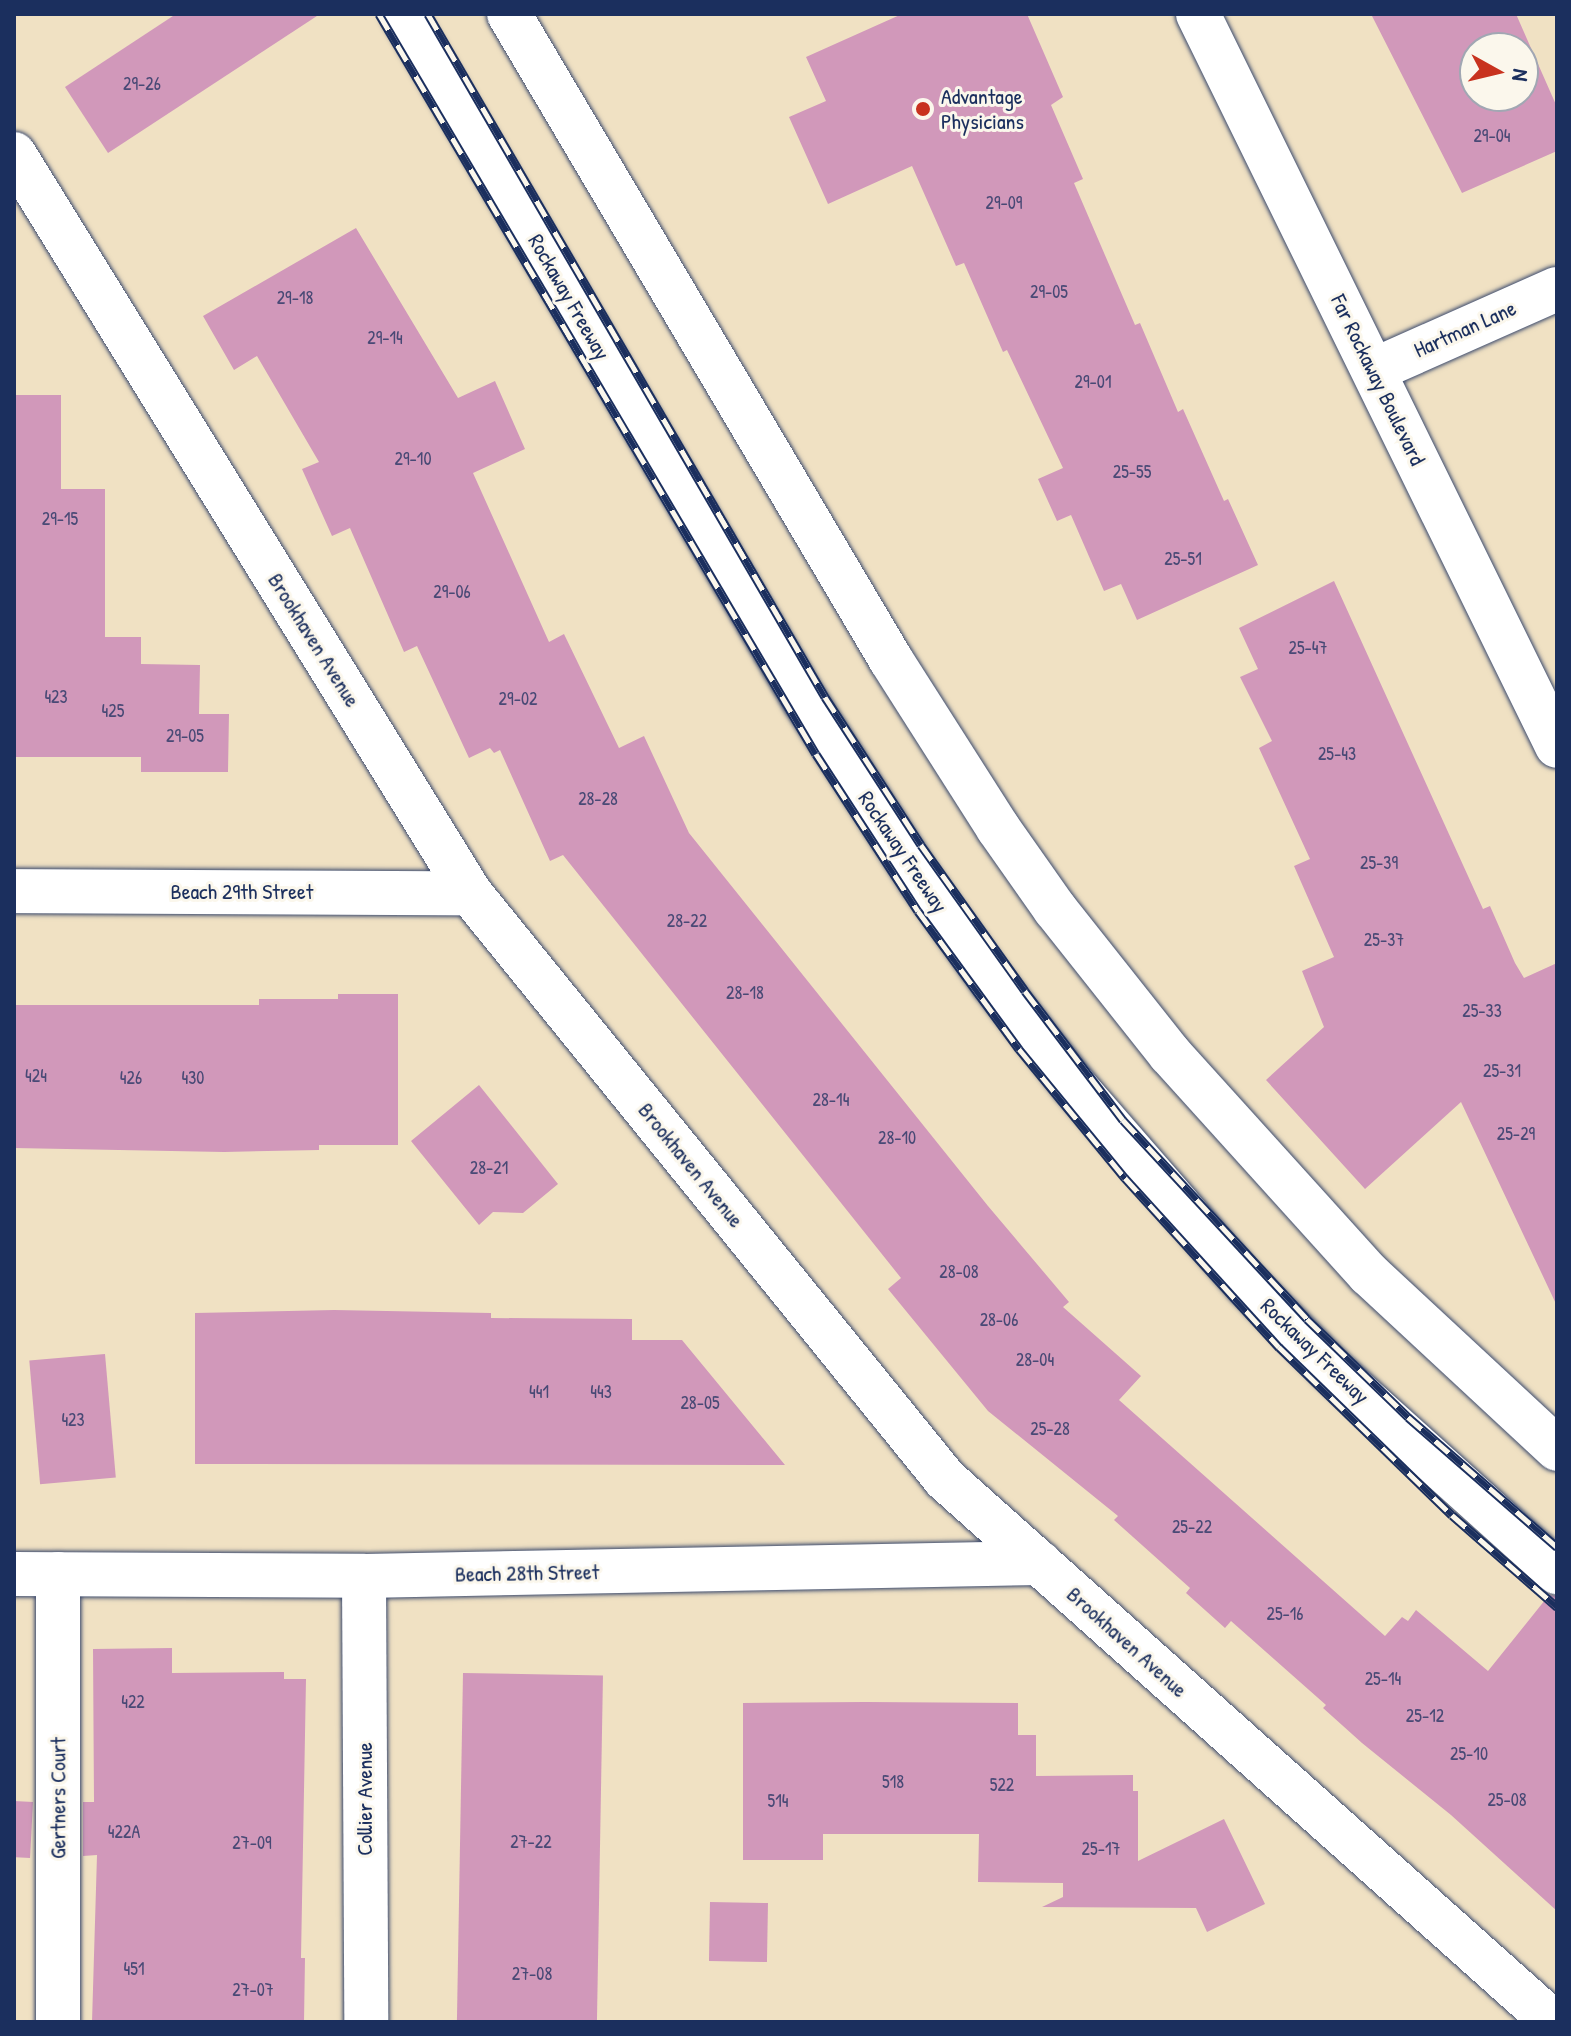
<!DOCTYPE html>
<html>
<head>
<meta charset="utf-8">
<style>
  body { margin:0 }
  #map { position:relative; width:1571px; height:2036px; overflow:hidden; background:#f0e1c3; font-family:"Patrick Hand",sans-serif }
  div>[style] { position:absolute }
  .building>* { inset:0; background:#d198ba; transform-origin:0 0 }
  .roads { filter:drop-shadow(0 0 2px #3b4a6d) drop-shadow(0 0 2px #3b4a6d) }
  .minor>* { height:44px; margin:-22px; padding:0 22px; transform-origin:22px; border-radius:22px; background:#fff }
  .rail>* { height:9px; margin-top:-4.5px; transform-origin:0; background:repeating-linear-gradient(90deg,#fbf7ec 0 18px,#1b2f5e 0 36px); box-sizing:border-box; border-block:2px solid #1b2f5e }
  .dots>* { width:22px; height:22px; translate:-50% -50%; box-sizing:border-box; border:4px solid #fbf7ec; border-radius:50% }
  span { translate:-50% -50%; white-space:nowrap; text-align:center; line-height:1.15; -webkit-text-stroke:6px #fbf7ec; paint-order:stroke }
  .number-label { font-size:18px; color:#484975 }
  .number-label span { -webkit-text-stroke-width:0 }
  .poi-label { font-size:22px; color:#1b2f5e }
  .left { translate:0 -50%; text-align:left }
  .street-label { font-size:22px; color:#1b2f5e }
  .frame { position:absolute; inset:0; border:16px solid #1b2f5e; pointer-events:none }
  .north { position:absolute; left:1459px; top:32px; width:80px; height:80px; box-sizing:border-box; background:#fbf7ec; border:2px solid #a1a7b3; border-radius:50%; rotate:98deg; font-size:22px; font-weight:700; line-height:32px; text-align:center; color:#1b2f5e }
  .north::after { content:''; display:block; margin:auto; width:28px; height:36px; background:#c8321e; clip-path:polygon(50% 0,100% 100%,50% 72%,0 100%) }
</style>
</head>
<body>
<div id="map">
  <div class="building">
    <div style="clip-path:polygon(176px 14px,320px 14px,108px 153px,65px 87px)"></div>
    <div style="clip-path:polygon(902px 14px,1027px 14px,1063px 97px,1051px 105px,1083px 179px,1074px 183px,1135px 325px,1140px 323px,1178px 412px,1183px 409px,1224px 501px,1228px 499px,1258px 565px,1137px 620px,1121px 584px,1104px 591px,1071px 515px,1057px 521px,1038px 479px,1063px 468px,1007px 350px,1003px 352px,964px 263px,956px 266px,912px 166px,828px 204px,789px 117px,826px 101px,806px 57px)"></div>
    <div style="clip-path:polygon(evenodd,1371px 14px,1516px 14px,1557px 107px,1557px 151px,1462px 193px,1371px 14px,1475px 48px,1523px 48px,1523px 96px,1475px 96px,1475px 48px)"></div>
    <div style="clip-path:polygon(356px 228px,458px 398px,495px 381px,525px 449px,473px 473px,549px 642px,564px 634px,619px 748px,644px 736px,689px 833px,988px 1206px,1069px 1302px,1063px 1307px,1141px 1376px,1119px 1400px,1385px 1636px,1402px 1617px,1408px 1621px,1416px 1610px,1488px 1671px,1549px 1595px,1557px 1596px,1557px 1911px,1451px 1815px,1362px 1743px,1323px 1708px,1326px 1705px,1231px 1621px,1225px 1628px,1186px 1593px,1190px 1588px,1114px 1520px,1118px 1516px,988px 1411px,888px 1289px,901px 1278px,563px 855px,550px 861px,500px 750px,494px 753px,490px 748px,469px 758px,417px 646px,404px 652px,350px 528px,332px 536px,302px 469px,319px 462px,257px 356px,234px 370px,203px 316px)"></div>
    <div style="clip-path:polygon(14px 395px,61px 395px,61px 489px,105px 489px,105px 637px,141px 637px,141px 664px,200px 665px,199px 714px,229px 714px,228px 772px,141px 772px,141px 757px,14px 757px)"></div>
    <div style="clip-path:polygon(1334px 581px,1483px 909px,1490px 906px,1515px 963px,1524px 978px,1557px 963px,1557px 1306px,1461px 1102px,1365px 1189px,1266px 1080px,1324px 1027px,1302px 971px,1334px 957px,1294px 866px,1310px 859px,1259px 748px,1272px 741px,1240px 677px,1258px 669px,1239px 628px)"></div>
    <div style="clip-path:polygon(338px 994px,398px 994px,398px 1145px,319px 1145px,319px 1150px,224px 1152px,14px 1148px,14px 1005px,259px 1005px,259px 999px,338px 999px)"></div>
    <div style="clip-path:polygon(479px 1085px,558px 1184px,523px 1213px,493px 1212px,479px 1225px,411px 1141px)"></div>
    <div style="clip-path:polygon(334px 1310px,491px 1313px,491px 1318px,632px 1319px,632px 1340px,682px 1340px,785px 1465px,195px 1464px,195px 1313px)"></div>
    <div style="left:105px;top:1354px;width:124px;height:76px;rotate:85deg"></div>
    <div style="clip-path:polygon(172px 1648px,172px 1673px,284px 1672px,284px 1679px,306px 1679px,301px 1958px,305px 1958px,304px 2022px,92px 2022px,97px 1855px,83px 1856px,83px 1802px,94px 1802px,93px 1649px)"></div>
    <div style="left:463px;top:1673px;width:140px;height:347px;rotate:1deg"></div>
    <div style="clip-path:polygon(865px 1702px,1018px 1703px,1018px 1735px,1036px 1735px,1036px 1776px,1133px 1775px,1133px 1791px,1138px 1791px,1138px 1861px,1224px 1819px,1265px 1904px,1207px 1932px,1196px 1908px,1042px 1907px,1063px 1897px,1063px 1883px,978px 1882px,979px 1834px,823px 1834px,823px 1860px,743px 1860px,743px 1703px)"></div>
    <div style="left:14px;top:1801px;width:19px;height:56px;rotate:3deg"></div>
    <div style="left:710px;top:1902px;width:58px;height:59px;rotate:1deg"></div>
  </div>
  <div class="roads">
    <div class="minor">
      <div style="left:403px;top:14px;width:794px;rotate:59.66deg"></div>
      <div style="left:804px;top:699px;width:214px;rotate:57.2deg"></div>
      <div style="left:920px;top:879px;width:126px;rotate:54.7deg"></div>
      <div style="left:993px;top:982px;width:130px;rotate:51.9deg"></div>
      <div style="left:1073px;top:1084px;width:265px;rotate:49deg"></div>
      <div style="left:1247px;top:1284px;width:117px;rotate:45.3deg"></div>
      <div style="left:1329px;top:1367px;width:307px;rotate:42deg"></div>
      <div style="left:509px;top:14px;width:750px;rotate:59.4deg"></div>
      <div style="left:891px;top:660px;width:199px;rotate:57.5deg"></div>
      <div style="left:998px;top:828px;width:99px;rotate:54.9deg"></div>
      <div style="left:1055px;top:909px;width:185px;rotate:51.6deg"></div>
      <div style="left:1170px;top:1054px;width:297px;rotate:47.9deg"></div>
      <div style="left:1369px;top:1274px;width:257px;rotate:42.9deg"></div>
      <div style="left:1198px;top:14px;width:815px;rotate:63.87deg"></div>
      <div style="left:14px;top:154px;width:868px;rotate:58.32deg"></div>
      <div style="left:470px;top:893px;width:754px;rotate:50.97deg"></div>
      <div style="left:945px;top:1479px;width:815px;rotate:41.77deg"></div>
      <div style="left:1374px;top:370px;width:200px;rotate:-23.9deg"></div>
      <div style="left:14px;top:891px;width:456px;rotate:0.3deg"></div>
      <div style="left:14px;top:1574px;width:350px;rotate:0.3deg"></div>
      <div style="left:364px;top:1576px;width:676px;rotate:-1.1deg"></div>
      <div style="left:58px;top:1574px;width:448px;rotate:90deg"></div>
      <div style="left:364px;top:1576px;width:446px;rotate:89.7deg"></div>
    </div>
  </div>
  <div class="rail">
    <div style="left:379px;top:14px;width:859px;rotate:59.44deg"></div>
    <div style="left:816px;top:754px;width:187px;rotate:57deg"></div>
    <div style="left:918px;top:911px;width:171px;rotate:53.8deg"></div>
    <div style="left:1019px;top:1049px;width:167px;rotate:50.6deg"></div>
    <div style="left:1125px;top:1178px;width:229px;rotate:47.7deg"></div>
    <div style="left:1279px;top:1347px;width:241px;rotate:44.2deg"></div>
    <div style="left:1452px;top:1515px;width:140px;rotate:41.2deg"></div>
    <div style="left:428px;top:14px;width:790px;rotate:59.83deg"></div>
    <div style="left:825px;top:697px;width:176px;rotate:57deg"></div>
    <div style="left:921px;top:845px;width:179px;rotate:54.5deg"></div>
    <div style="left:1025px;top:991px;width:162px;rotate:52.8deg"></div>
    <div style="left:1123px;top:1120px;width:271px;rotate:47.2deg"></div>
    <div style="left:1307px;top:1319px;width:141px;rotate:44.1deg"></div>
    <div style="left:1408px;top:1417px;width:198px;rotate:41.1deg"></div>
  </div>
  <div class="dots">
    <div style="left:923px;top:109px;background:#c8321e"></div>
  </div>
  <div class="number-label">
    <span style="left:142px;top:84px">29-26</span>
    <span style="left:1492px;top:136px">29-04</span>
    <span style="left:1004px;top:203px">29-09</span>
    <span style="left:1049px;top:292px">29-05</span>
    <span style="left:295px;top:298px">29-18</span>
    <span style="left:385px;top:338px">29-14</span>
    <span style="left:1093px;top:382px">29-01</span>
    <span style="left:413px;top:459px">29-10</span>
    <span style="left:1132px;top:472px">25-55</span>
    <span style="left:60px;top:519px">29-15</span>
    <span style="left:1183px;top:559px">25-51</span>
    <span style="left:452px;top:592px">29-06</span>
    <span style="left:1308px;top:648px">25-47</span>
    <span style="left:56px;top:697px">423</span>
    <span style="left:518px;top:699px">29-02</span>
    <span style="left:113px;top:711px">425</span>
    <span style="left:185px;top:736px">29-05</span>
    <span style="left:1337px;top:754px">25-43</span>
    <span style="left:598px;top:799px">28-28</span>
    <span style="left:1379px;top:863px">25-39</span>
    <span style="left:687px;top:921px">28-22</span>
    <span style="left:1384px;top:940px">25-37</span>
    <span style="left:745px;top:993px">28-18</span>
    <span style="left:1482px;top:1011px">25-33</span>
    <span style="left:1502px;top:1071px">25-31</span>
    <span style="left:36px;top:1076px">424</span>
    <span style="left:131px;top:1078px">426</span>
    <span style="left:193px;top:1078px">430</span>
    <span style="left:831px;top:1100px">28-14</span>
    <span style="left:1516px;top:1134px">25-29</span>
    <span style="left:897px;top:1138px">28-10</span>
    <span style="left:489px;top:1168px">28-21</span>
    <span style="left:959px;top:1272px">28-08</span>
    <span style="left:999px;top:1320px">28-06</span>
    <span style="left:1035px;top:1360px">28-04</span>
    <span style="left:539px;top:1392px">441</span>
    <span style="left:601px;top:1392px">443</span>
    <span style="left:700px;top:1403px">28-05</span>
    <span style="left:73px;top:1420px">423</span>
    <span style="left:1050px;top:1429px">25-28</span>
    <span style="left:1192px;top:1527px">25-22</span>
    <span style="left:1285px;top:1614px">25-16</span>
    <span style="left:1383px;top:1679px">25-14</span>
    <span style="left:133px;top:1702px">422</span>
    <span style="left:1425px;top:1716px">25-12</span>
    <span style="left:1469px;top:1754px">25-10</span>
    <span style="left:893px;top:1782px">518</span>
    <span style="left:1002px;top:1785px">522</span>
    <span style="left:1507px;top:1800px">25-08</span>
    <span style="left:778px;top:1801px">514</span>
    <span style="left:124px;top:1832px">422A</span>
    <span style="left:531px;top:1842px">27-22</span>
    <span style="left:252px;top:1843px">27-09</span>
    <span style="left:1101px;top:1849px">25-17</span>
    <span style="left:134px;top:1969px">451</span>
    <span style="left:532px;top:1974px">27-08</span>
    <span style="left:253px;top:1990px">27-07</span>
  </div>
  <div class="poi-label">
    <span class="left" style="left:941px;top:109px">Advantage<br>Physicians</span>
  </div>
  <div class="street-label">
    <span style="left:569px;top:297px;rotate:60deg">Rockaway Freeway</span>
    <span style="left:1465px;top:329px;rotate:-24deg">Hartman Lane</span>
    <span style="left:1378px;top:380px;rotate:64deg">Far Rockaway Boulevard</span>
    <span style="left:314px;top:640px;rotate:58deg">Brookhaven Avenue</span>
    <span style="left:903px;top:852px;rotate:56deg">Rockaway Freeway</span>
    <span style="left:242px;top:892px">Beach 29th Street</span>
    <span style="left:691px;top:1165px;rotate:51deg">Brookhaven Avenue</span>
    <span style="left:1315px;top:1351px;rotate:44deg">Rockaway Freeway</span>
    <span style="left:527px;top:1573px;rotate:-1deg">Beach 28th Street</span>
    <span style="left:1127px;top:1642px;rotate:42deg">Brookhaven Avenue</span>
    <span style="left:58px;top:1798px;rotate:-90deg">Gertners Court</span>
    <span style="left:365px;top:1799px;rotate:-90deg">Collier Avenue</span>
  </div>
  <div class="frame"></div>
  <div class="north">N</div>
</div>
</body>
</html>
